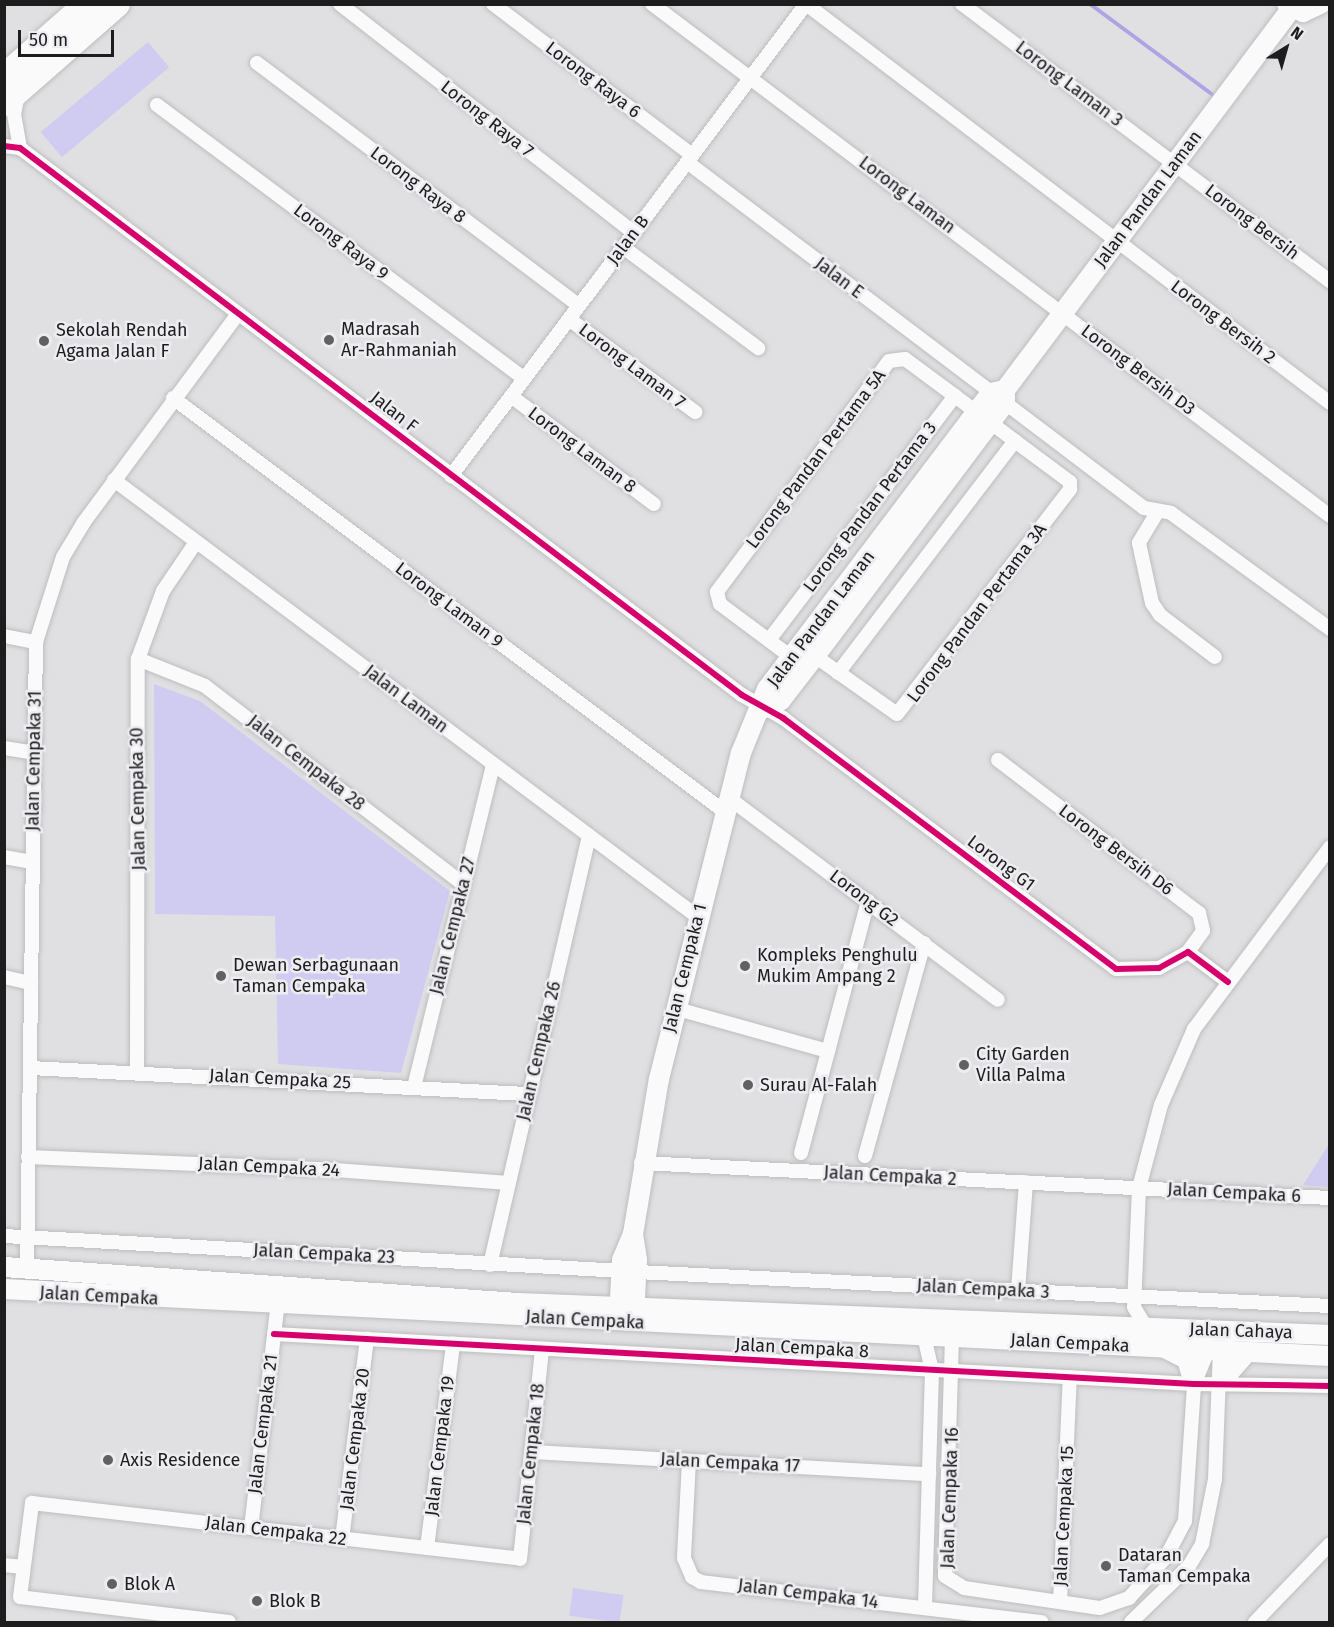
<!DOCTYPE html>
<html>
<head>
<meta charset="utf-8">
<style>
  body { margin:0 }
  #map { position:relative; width:1334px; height:1627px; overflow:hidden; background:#e0e0e3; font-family:"Fira Sans",sans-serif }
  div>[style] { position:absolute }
  .green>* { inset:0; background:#d0ccf1; transform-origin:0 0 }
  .stream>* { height:4px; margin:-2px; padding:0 2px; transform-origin:2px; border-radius:2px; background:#aea4e3 }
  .roads { filter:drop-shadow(0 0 2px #bdbdbf) drop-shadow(0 0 2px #bdbdbf) }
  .street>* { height:14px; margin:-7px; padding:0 7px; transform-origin:7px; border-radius:7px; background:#fafafb }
  .secondary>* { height:20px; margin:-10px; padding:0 10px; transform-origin:10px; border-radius:10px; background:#fafafb }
  .highway>* { height:26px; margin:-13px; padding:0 13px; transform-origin:13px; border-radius:13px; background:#fafafb }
  .cycleway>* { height:6px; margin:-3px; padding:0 3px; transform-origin:3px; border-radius:3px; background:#d6006c }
  .dots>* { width:16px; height:16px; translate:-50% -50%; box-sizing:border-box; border:3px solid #ececf1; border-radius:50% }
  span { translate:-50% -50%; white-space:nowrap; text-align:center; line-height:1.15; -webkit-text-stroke:5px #ececf1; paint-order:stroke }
  .street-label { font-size:18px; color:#1d1d1e }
  .poi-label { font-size:18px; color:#1d1d1e }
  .left { translate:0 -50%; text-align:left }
  .frame { position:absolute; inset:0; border:6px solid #1d1d1e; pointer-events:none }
  .north { position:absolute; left:1256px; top:18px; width:60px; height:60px; -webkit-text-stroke:4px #ececf1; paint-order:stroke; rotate:37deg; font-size:16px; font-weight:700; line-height:24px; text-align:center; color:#1d1d1e }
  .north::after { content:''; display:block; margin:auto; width:21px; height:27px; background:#1d1d1e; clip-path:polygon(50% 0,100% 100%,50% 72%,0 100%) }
  .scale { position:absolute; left:18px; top:30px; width:96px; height:27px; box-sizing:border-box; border:3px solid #1d1d1e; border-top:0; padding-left:8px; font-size:18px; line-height:21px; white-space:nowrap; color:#1d1d1e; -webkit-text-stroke:4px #ececf1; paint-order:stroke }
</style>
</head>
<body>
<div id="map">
  <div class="green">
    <div style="left:148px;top:42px;width:33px;height:140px;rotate:50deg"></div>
    <div style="clip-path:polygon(154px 684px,200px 701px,450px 891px,401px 1073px,278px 1064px,275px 916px,155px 914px)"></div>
    <div style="clip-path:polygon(1329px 1144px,1329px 1187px,1303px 1185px)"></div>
    <div style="left:573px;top:1588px;width:51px;height:28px;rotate:8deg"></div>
  </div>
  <div class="stream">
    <div style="left:1090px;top:4px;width:153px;rotate:36.5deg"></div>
  </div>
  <div class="roads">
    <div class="street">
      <div style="left:340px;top:4px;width:373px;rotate:37.9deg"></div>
      <div style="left:493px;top:4px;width:250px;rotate:37.2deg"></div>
      <div style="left:652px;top:4px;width:850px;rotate:37.06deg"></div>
      <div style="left:806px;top:4px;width:659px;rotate:37.29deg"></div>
      <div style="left:962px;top:4px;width:461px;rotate:37deg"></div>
      <div style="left:257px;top:63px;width:403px;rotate:37deg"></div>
      <div style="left:18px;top:94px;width:20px;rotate:101deg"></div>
      <div style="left:14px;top:114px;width:35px;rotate:80deg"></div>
      <div style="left:157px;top:105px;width:458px;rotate:36.7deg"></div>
      <div style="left:4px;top:146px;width:16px;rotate:7deg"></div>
      <div style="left:20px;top:148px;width:906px;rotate:37.15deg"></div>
      <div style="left:742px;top:695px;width:47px;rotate:29.3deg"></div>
      <div style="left:783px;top:718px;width:417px;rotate:37deg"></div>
      <div style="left:1116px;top:969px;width:43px;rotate:-1.3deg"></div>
      <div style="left:1159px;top:968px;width:33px;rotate:-29deg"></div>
      <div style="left:1188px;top:952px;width:50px;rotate:36.9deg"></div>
      <div style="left:687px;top:162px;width:573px;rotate:37.13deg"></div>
      <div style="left:1144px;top:508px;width:27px;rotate:10deg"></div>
      <div style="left:1171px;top:513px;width:197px;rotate:36.1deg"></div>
      <div style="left:623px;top:247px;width:169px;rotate:36.8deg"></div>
      <div style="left:569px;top:319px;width:157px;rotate:36.4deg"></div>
      <div style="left:511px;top:396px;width:179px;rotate:37.1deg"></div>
      <div style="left:955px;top:396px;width:62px;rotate:-143.5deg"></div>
      <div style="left:905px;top:359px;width:16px;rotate:173deg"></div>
      <div style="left:889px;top:361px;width:288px;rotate:126.7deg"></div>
      <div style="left:717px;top:592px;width:12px;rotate:76deg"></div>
      <div style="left:720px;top:604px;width:89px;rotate:36.7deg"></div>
      <div style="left:791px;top:657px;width:24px;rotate:-2deg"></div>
      <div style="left:815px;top:656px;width:100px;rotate:35.3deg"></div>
      <div style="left:897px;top:714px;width:284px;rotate:-52.4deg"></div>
      <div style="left:1070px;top:489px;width:7px;rotate:-90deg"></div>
      <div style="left:1070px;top:482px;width:69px;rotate:-143.3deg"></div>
      <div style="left:173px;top:398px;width:690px;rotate:36.87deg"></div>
      <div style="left:451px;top:476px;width:591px;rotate:-53.05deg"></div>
      <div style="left:114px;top:480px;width:729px;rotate:36.81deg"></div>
      <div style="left:1158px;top:511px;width:37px;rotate:121deg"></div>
      <div style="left:1139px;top:543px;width:61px;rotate:77.8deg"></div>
      <div style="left:1152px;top:603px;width:14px;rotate:56deg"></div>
      <div style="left:1160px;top:615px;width:69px;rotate:37.4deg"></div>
      <div style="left:4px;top:636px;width:33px;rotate:11deg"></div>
      <div style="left:769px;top:640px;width:307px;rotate:-52.7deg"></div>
      <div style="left:955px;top:396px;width:26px;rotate:37deg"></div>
      <div style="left:138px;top:659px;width:72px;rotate:21.9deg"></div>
      <div style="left:205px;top:686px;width:325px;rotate:37.5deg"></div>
      <div style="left:838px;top:673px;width:292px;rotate:-52.7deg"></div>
      <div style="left:1015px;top:441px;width:30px;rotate:-143deg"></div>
      <div style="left:4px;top:748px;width:31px;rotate:9deg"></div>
      <div style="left:998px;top:760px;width:253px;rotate:37.3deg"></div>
      <div style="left:1199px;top:913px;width:18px;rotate:77deg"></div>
      <div style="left:1203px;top:931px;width:26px;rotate:126deg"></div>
      <div style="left:729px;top:798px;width:336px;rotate:36.9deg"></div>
      <div style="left:4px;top:857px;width:29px;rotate:10deg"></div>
      <div style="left:4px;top:977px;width:28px;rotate:13deg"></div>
      <div style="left:674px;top:1008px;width:160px;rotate:15.6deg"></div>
      <div style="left:30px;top:1068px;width:500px;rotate:3deg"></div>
      <div style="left:137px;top:1072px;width:413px;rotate:-89.9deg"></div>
      <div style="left:138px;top:659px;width:72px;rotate:-69.8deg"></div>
      <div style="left:163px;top:591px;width:59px;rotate:-56deg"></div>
      <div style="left:414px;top:1087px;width:332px;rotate:-76.2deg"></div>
      <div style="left:801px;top:1153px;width:261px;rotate:-75.1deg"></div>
      <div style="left:865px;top:1156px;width:221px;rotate:-74.5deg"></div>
      <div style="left:28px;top:1157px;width:307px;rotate:2.4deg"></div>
      <div style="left:335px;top:1170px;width:174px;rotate:4.3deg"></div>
      <div style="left:641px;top:1163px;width:690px;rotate:2.91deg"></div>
      <div style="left:4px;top:1236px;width:619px;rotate:3.24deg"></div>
      <div style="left:490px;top:1265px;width:439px;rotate:-77deg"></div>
      <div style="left:27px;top:1269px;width:627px;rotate:-89.18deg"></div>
      <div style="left:36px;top:642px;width:89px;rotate:-72.4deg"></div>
      <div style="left:63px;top:557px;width:41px;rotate:-59deg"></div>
      <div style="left:84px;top:522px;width:259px;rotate:-53.5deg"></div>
      <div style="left:637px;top:1272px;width:694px;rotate:2.81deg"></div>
      <div style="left:1018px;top:1291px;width:109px;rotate:-85.8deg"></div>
      <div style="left:1146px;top:1327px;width:23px;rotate:-121deg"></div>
      <div style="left:1134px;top:1307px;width:119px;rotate:-87.6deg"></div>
      <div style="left:1139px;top:1188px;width:86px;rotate:-75.2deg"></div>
      <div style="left:1161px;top:1105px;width:83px;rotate:-66.5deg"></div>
      <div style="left:1194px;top:1029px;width:227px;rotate:-53.2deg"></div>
      <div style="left:274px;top:1334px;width:921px;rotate:3.11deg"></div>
      <div style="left:1194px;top:1384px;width:136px;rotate:0.8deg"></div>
      <div style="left:924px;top:1336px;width:35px;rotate:77deg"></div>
      <div style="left:932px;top:1370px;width:237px;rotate:91.7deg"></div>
      <div style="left:952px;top:1337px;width:239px;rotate:91.7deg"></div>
      <div style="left:945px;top:1576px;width:22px;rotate:32deg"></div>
      <div style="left:964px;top:1588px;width:137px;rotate:8.4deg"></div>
      <div style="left:1100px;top:1608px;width:31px;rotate:-19deg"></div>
      <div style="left:1129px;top:1598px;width:55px;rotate:-47.9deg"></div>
      <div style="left:1166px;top:1557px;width:41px;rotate:-62.2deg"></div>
      <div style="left:1185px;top:1521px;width:137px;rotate:-86.2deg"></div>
      <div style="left:1194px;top:1384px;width:36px;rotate:-67deg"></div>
      <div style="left:531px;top:1452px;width:399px;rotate:3.2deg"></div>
      <div style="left:689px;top:1461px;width:97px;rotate:93deg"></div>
      <div style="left:684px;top:1558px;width:21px;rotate:67deg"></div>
      <div style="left:692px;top:1577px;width:10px;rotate:29deg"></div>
      <div style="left:701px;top:1582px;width:343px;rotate:6.7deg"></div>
      <div style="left:251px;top:1528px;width:236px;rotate:-83.2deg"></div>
      <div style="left:342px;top:1539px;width:202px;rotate:-82.9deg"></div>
      <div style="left:427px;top:1548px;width:206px;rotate:-82.7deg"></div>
      <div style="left:4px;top:1565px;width:19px;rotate:6deg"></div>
      <div style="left:1060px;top:1602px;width:225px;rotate:-87.5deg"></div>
      <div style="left:229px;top:1622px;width:210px;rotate:-173.2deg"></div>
      <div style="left:20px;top:1597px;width:95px;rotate:-82.7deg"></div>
      <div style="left:32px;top:1503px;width:491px;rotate:6.5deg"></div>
      <div style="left:520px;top:1559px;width:211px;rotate:-84deg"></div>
      <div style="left:1131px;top:1622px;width:81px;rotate:-44deg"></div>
      <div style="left:1189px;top:1566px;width:26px;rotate:-59deg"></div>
      <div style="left:1202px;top:1544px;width:66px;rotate:-78.7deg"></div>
      <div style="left:1215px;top:1479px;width:128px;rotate:-87.8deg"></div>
      <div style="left:1255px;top:1622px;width:108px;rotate:-46.1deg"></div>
    </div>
    <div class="secondary">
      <div style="left:1287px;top:4px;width:18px;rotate:27deg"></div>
      <div style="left:1303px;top:12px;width:19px;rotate:-25deg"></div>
      <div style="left:762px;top:709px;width:21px;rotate:-25deg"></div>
      <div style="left:781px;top:700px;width:56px;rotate:-52.3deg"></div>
      <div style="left:815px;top:656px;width:316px;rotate:-53.1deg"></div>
      <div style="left:1005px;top:403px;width:13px;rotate:-90deg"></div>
      <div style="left:1005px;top:390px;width:478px;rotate:-53.1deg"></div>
      <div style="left:633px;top:1234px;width:26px;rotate:81deg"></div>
      <div style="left:637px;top:1260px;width:58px;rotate:93deg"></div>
      <div style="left:4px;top:1267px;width:515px;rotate:4.01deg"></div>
      <div style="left:518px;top:1303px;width:813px;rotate:2.26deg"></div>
      <div style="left:4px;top:1289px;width:1328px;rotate:2.89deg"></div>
      <div style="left:619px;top:1318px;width:58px;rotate:-87deg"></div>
      <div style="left:622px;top:1260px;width:28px;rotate:-67deg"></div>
      <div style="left:633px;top:1234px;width:157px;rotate:-80.5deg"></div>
      <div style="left:659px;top:1079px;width:336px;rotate:-75.9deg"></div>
      <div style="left:741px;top:753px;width:69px;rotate:-67.9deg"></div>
      <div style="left:767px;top:689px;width:371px;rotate:-52.9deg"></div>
      <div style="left:991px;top:393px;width:14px;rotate:-12deg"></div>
      <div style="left:1167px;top:1349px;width:22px;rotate:27deg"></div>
      <div style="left:1187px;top:1359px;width:26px;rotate:74deg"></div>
      <div style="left:1219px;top:1384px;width:43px;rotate:-48.8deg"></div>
    </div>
    <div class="highway">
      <div style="left:4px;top:77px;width:111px;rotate:-41.3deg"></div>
      <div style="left:4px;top:103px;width:150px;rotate:-41.2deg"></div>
    </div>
  </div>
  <div class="cycleway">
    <div style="left:4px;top:146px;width:16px;rotate:7deg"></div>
    <div style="left:20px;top:148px;width:906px;rotate:37.15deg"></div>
    <div style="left:742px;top:695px;width:47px;rotate:29.3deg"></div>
    <div style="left:783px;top:718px;width:417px;rotate:37deg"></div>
    <div style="left:1116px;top:969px;width:43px;rotate:-1.3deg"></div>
    <div style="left:1159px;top:968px;width:33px;rotate:-29deg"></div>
    <div style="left:1188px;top:952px;width:50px;rotate:36.9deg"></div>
    <div style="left:274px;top:1334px;width:921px;rotate:3.11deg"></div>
    <div style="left:1194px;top:1384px;width:136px;rotate:0.8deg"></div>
  </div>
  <div class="dots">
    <div style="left:329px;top:340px;background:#616163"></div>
    <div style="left:44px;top:341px;background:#616163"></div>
    <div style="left:745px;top:966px;background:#616163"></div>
    <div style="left:221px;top:976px;background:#616163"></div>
    <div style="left:964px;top:1065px;background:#616163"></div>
    <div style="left:748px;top:1085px;background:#616163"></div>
    <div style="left:108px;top:1460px;background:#616163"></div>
    <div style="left:1106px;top:1566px;background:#616163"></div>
    <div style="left:112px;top:1584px;background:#616163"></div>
    <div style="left:257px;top:1601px;background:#616163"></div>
  </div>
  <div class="street-label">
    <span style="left:593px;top:80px;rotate:37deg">Lorong Raya 6</span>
    <span style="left:1069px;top:84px;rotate:37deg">Lorong Laman 3</span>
    <span style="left:487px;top:119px;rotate:38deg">Lorong Raya 7</span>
    <span style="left:418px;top:185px;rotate:37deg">Lorong Raya 8</span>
    <span style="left:907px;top:195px;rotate:37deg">Lorong Laman</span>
    <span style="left:1148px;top:199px;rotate:-53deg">Jalan Pandan Laman</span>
    <span style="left:1252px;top:222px;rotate:37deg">Lorong Bersih</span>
    <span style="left:628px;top:240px;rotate:-53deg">Jalan B</span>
    <span style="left:341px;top:242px;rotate:37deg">Lorong Raya 9</span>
    <span style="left:839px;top:278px;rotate:37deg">Jalan E</span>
    <span style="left:1223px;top:322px;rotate:37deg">Lorong Bersih 2</span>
    <span style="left:632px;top:366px;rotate:37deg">Lorong Laman 7</span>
    <span style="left:1138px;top:370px;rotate:37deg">Lorong Bersih D3</span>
    <span style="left:394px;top:412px;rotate:38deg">Jalan F</span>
    <span style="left:582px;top:450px;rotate:37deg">Lorong Laman 8</span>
    <span style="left:816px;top:459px;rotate:-53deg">Lorong Pandan Pertama 5A</span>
    <span style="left:870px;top:507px;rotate:-53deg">Lorong Pandan Pertama 3</span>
    <span style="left:449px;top:605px;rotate:37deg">Lorong Laman 9</span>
    <span style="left:977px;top:613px;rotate:-53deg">Lorong Pandan Pertama 3A</span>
    <span style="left:821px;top:619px;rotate:-53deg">Jalan Pandan Laman</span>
    <span style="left:406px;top:699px;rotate:37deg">Jalan Laman</span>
    <span style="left:34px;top:761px;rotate:-89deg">Jalan Cempaka 31</span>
    <span style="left:306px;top:763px;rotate:38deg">Jalan Cempaka 28</span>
    <span style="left:138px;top:799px;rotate:-91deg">Jalan Cempaka 30</span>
    <span style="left:1116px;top:850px;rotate:37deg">Lorong Bersih D6</span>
    <span style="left:1001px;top:863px;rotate:37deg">Lorong G1</span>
    <span style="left:864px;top:898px;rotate:37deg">Lorong G2</span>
    <span style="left:453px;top:926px;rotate:-76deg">Jalan Cempaka 27</span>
    <span style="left:685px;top:968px;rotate:-76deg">Jalan Cempaka 1</span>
    <span style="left:539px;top:1051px;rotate:-77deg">Jalan Cempaka 26</span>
    <span style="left:280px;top:1079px;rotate:3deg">Jalan Cempaka 25</span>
    <span style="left:269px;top:1167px;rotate:3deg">Jalan Cempaka 24</span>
    <span style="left:890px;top:1176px;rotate:3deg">Jalan Cempaka 2</span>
    <span style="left:1234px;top:1193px;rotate:3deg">Jalan Cempaka 6</span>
    <span style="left:324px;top:1254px;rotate:3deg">Jalan Cempaka 23</span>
    <span style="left:983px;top:1289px;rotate:3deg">Jalan Cempaka 3</span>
    <span style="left:99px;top:1296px;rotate:3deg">Jalan Cempaka</span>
    <span style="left:585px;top:1320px;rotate:3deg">Jalan Cempaka</span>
    <span style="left:1241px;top:1331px;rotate:2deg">Jalan Cahaya</span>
    <span style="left:1070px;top:1343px;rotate:3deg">Jalan Cempaka</span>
    <span style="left:802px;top:1348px;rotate:3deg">Jalan Cempaka 8</span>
    <span style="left:263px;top:1424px;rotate:-83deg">Jalan Cempaka 21</span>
    <span style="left:355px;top:1439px;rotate:-83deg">Jalan Cempaka 20</span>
    <span style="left:440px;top:1446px;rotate:-83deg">Jalan Cempaka 19</span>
    <span style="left:531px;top:1454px;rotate:-84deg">Jalan Cempaka 18</span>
    <span style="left:730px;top:1463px;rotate:3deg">Jalan Cempaka 17</span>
    <span style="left:950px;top:1498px;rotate:-88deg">Jalan Cempaka 16</span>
    <span style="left:1064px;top:1516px;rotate:-87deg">Jalan Cempaka 15</span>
    <span style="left:276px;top:1531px;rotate:7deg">Jalan Cempaka 22</span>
    <span style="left:808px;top:1594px;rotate:7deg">Jalan Cempaka 14</span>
  </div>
  <div class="poi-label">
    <span class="left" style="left:341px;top:340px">Madrasah<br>Ar-Rahmaniah</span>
    <span class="left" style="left:56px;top:341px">Sekolah Rendah<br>Agama Jalan F</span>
    <span class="left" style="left:757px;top:966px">Kompleks Penghulu<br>Mukim Ampang 2</span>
    <span class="left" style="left:233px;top:976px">Dewan Serbagunaan<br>Taman Cempaka</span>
    <span class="left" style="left:976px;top:1065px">City Garden<br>Villa Palma</span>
    <span class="left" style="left:760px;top:1085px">Surau Al-Falah</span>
    <span class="left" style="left:120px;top:1460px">Axis Residence</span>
    <span class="left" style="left:1118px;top:1566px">Dataran<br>Taman Cempaka</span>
    <span class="left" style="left:124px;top:1584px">Blok A</span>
    <span class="left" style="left:269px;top:1601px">Blok B</span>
  </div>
  <div class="frame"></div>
  <div class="north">N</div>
  <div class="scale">50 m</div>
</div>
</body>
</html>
